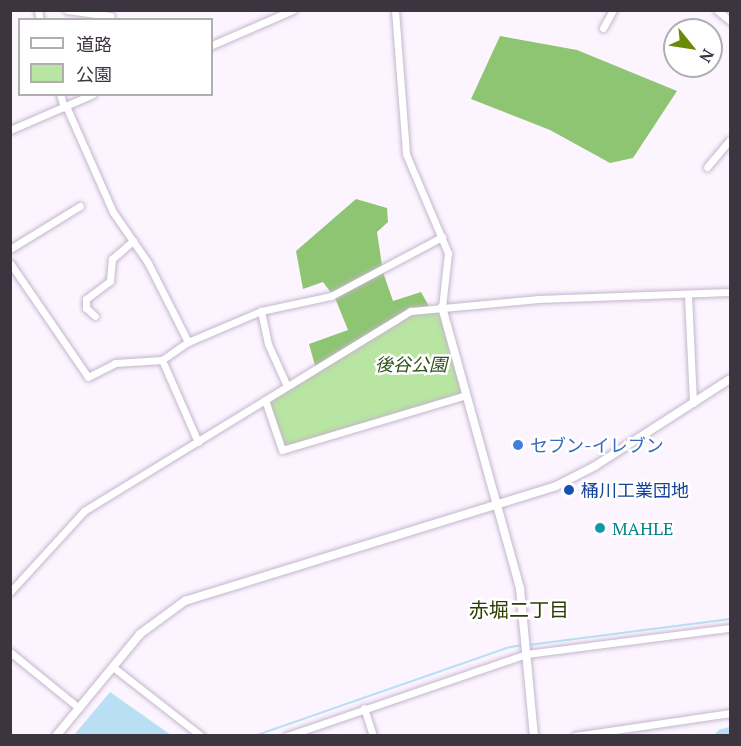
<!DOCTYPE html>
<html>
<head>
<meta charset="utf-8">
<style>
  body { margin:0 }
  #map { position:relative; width:741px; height:746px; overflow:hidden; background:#fcf5ff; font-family:"PT Serif","Noto Sans JP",serif }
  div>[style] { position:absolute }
  .green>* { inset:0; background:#b8e5a2 }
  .forest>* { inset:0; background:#8ec572 }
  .water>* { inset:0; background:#b8dff4 }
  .stream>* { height:2px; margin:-1px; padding:0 1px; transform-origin:1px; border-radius:1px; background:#b8dff4 }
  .river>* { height:15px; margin:-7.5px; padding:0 7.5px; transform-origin:7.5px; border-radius:7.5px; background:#b8dff4 }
  .roads { filter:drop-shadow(0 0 2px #c6b5cd) drop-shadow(0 0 2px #c6b5cd) }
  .minor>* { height:7px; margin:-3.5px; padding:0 3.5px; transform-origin:3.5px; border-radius:3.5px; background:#fff }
  .tertiary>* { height:8px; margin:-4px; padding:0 4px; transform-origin:4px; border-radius:4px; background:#fff }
  .dots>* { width:16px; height:16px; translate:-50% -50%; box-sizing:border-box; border:3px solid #fff; border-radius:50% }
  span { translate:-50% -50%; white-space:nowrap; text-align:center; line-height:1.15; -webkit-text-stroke:5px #fff; paint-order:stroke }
  .park-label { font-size:18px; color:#2e5119; font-style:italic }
  .shop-label { font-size:18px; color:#366cbe }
  .left { translate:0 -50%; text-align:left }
  .transit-label { font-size:18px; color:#164399 }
  .culture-label { font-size:18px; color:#0d838f }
  .neighbourhood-label { font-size:20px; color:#2e3d04 }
  .frame { position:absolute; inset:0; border:12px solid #3c353f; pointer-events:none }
  .legend { position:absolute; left:18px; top:18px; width:195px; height:78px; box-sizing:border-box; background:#fff; border:2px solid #b1aeb2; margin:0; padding:8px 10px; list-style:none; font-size:18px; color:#3c353f }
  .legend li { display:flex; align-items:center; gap:12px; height:30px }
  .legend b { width:30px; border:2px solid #b1aeb2 }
  .north { position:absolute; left:663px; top:18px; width:60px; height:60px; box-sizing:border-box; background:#fff; border:2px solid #b1aeb2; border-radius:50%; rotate:120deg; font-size:16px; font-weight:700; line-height:24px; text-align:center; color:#3c353f }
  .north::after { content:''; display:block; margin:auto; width:21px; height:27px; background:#6a8904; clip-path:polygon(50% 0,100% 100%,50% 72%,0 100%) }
</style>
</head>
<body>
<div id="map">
  <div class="green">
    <div style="clip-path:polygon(442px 307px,466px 395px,282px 450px,265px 400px,411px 311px)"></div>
  </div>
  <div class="forest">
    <div style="clip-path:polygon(500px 36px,577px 50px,677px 91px,633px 158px,610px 163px,550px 130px,471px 99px)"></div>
    <div style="clip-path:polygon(356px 199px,387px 208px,388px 222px,377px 232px,383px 272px,393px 301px,421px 292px,430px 308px,372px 334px,316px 369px,309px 344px,348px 330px,335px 298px,323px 282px,303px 289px,296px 251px)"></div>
  </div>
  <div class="water">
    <div style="clip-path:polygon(110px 692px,171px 735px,74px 735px)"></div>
  </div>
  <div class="stream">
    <div style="left:528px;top:645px;width:204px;rotate:-7.3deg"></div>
    <div style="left:254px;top:736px;width:267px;rotate:-19.2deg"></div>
    <div style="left:506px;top:648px;width:16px;rotate:-11deg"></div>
  </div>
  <div class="river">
    <div style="left:722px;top:736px;width:8px;rotate:-14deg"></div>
  </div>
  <div class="roads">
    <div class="minor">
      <div style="left:38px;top:10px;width:10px;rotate:79deg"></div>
      <div style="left:67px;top:10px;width:44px;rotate:7.8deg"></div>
      <div style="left:395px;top:10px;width:144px;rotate:85.6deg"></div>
      <div style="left:406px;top:154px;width:108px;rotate:67deg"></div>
      <div style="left:448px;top:253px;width:54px;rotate:96.3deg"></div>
      <div style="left:717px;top:10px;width:17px;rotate:40deg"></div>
      <div style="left:603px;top:28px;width:21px;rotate:-61deg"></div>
      <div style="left:212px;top:45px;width:88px;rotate:-23.4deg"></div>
      <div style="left:60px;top:94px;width:14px;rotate:73deg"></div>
      <div style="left:66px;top:106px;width:116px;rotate:66.1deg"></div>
      <div style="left:113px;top:212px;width:62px;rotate:55.5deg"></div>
      <div style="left:148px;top:263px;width:89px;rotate:63.1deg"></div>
      <div style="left:10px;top:130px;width:90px;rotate:-23.4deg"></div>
      <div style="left:707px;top:167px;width:35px;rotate:-50deg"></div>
      <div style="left:10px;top:249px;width:82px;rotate:-31.6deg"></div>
      <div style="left:10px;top:263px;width:138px;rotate:55.6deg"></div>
      <div style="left:88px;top:377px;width:30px;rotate:-27deg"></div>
      <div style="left:115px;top:363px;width:47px;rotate:-3.7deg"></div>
      <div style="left:688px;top:296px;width:107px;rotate:87.3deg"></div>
      <div style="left:95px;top:316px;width:12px;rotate:-138deg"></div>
      <div style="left:86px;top:308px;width:9px;rotate:-90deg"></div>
      <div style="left:86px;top:299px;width:30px;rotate:-37deg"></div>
      <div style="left:110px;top:281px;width:22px;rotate:-85deg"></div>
      <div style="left:112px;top:259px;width:28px;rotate:-41deg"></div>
      <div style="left:287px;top:386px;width:46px;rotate:-114.3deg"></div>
      <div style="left:268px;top:344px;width:34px;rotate:-102deg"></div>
      <div style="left:261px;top:311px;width:72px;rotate:-12.1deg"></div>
      <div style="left:331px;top:296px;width:126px;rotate:-28deg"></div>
      <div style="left:265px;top:400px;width:53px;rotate:71.2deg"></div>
      <div style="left:282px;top:450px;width:192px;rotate:-16.6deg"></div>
      <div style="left:198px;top:442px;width:90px;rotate:-113.7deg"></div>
      <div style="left:162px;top:360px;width:32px;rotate:-35deg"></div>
      <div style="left:188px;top:342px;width:79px;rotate:-23deg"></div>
      <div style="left:10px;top:592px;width:110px;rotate:-47.6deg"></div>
      <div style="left:84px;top:511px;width:383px;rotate:-31.5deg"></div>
      <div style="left:411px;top:311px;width:128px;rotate:-5.4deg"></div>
      <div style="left:538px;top:299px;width:192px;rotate:-2.1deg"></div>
      <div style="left:10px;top:652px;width:89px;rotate:39.1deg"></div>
      <div style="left:113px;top:667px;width:112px;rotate:38.1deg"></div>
      <div style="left:364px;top:708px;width:29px;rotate:72deg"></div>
      <div style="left:287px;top:736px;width:253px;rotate:-18.9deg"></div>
      <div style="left:526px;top:654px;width:206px;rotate:-7.3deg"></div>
      <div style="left:575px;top:736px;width:157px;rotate:-8.4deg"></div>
    </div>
    <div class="tertiary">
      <div style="left:442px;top:307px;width:292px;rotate:74.5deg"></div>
      <div style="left:520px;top:588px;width:149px;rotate:84.6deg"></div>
      <div style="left:56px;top:736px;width:132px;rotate:-50.5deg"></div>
      <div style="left:140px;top:634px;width:56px;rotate:-36.3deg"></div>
      <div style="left:185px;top:601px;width:388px;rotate:-17.2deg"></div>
      <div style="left:556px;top:486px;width:44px;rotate:-27.1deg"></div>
      <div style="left:595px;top:466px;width:161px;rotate:-32.8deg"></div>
    </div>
  </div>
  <div class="dots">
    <div style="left:518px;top:445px;background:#3f7fe0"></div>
    <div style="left:569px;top:490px;background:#1a4fb4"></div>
    <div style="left:600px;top:528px;background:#0f9aa8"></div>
  </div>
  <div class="park-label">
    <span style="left:411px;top:364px">後谷公園</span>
  </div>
  <div class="shop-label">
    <span class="left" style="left:530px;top:445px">セブン-イレブン</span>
  </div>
  <div class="transit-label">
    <span class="left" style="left:581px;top:490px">桶川工業団地</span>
  </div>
  <div class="culture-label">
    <span class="left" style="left:612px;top:528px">MAHLE</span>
  </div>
  <div class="neighbourhood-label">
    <span style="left:519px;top:609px">赤堀二丁目</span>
  </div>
  <div class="frame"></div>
  <ul class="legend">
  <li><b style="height:8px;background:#fff"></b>道路</li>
  <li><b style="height:16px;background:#b8e5a2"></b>公園</li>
  </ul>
  <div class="north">N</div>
</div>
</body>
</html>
